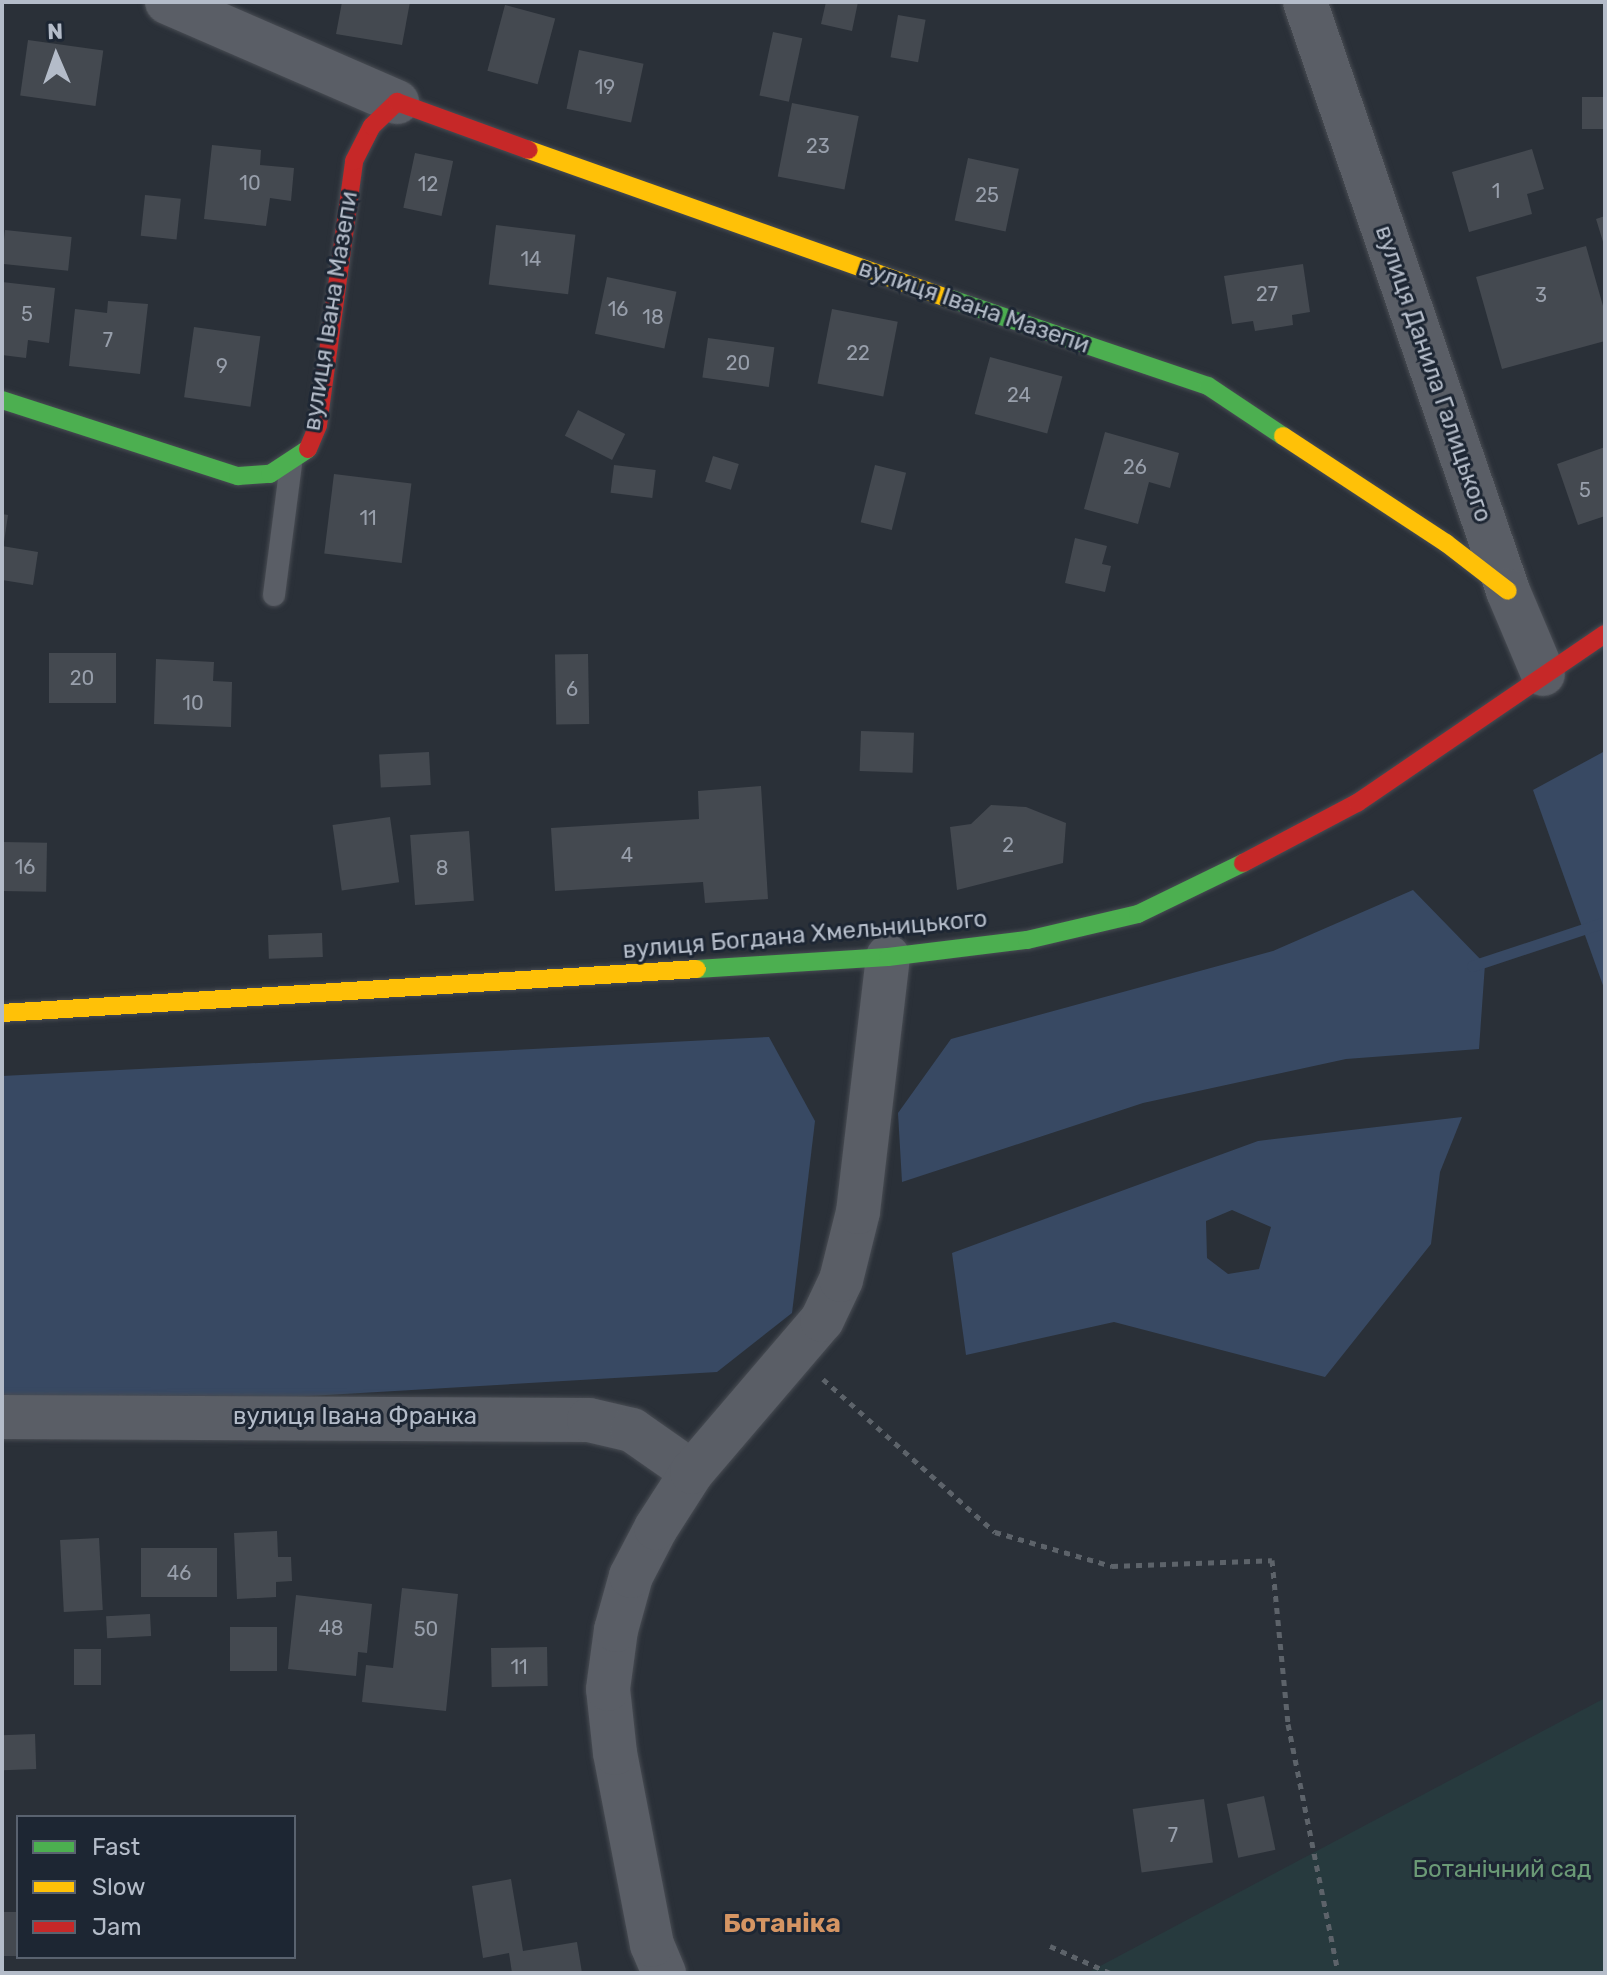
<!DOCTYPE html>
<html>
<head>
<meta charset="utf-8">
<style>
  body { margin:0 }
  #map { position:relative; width:1607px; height:1975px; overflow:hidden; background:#2a3038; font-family:Rubik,sans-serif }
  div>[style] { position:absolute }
  .green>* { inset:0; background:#273a3e }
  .water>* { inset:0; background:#384963 }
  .stream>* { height:11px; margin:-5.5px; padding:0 5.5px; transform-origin:5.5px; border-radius:5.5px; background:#384963 }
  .building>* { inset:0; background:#444950; transform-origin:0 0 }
  .path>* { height:5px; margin-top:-2.5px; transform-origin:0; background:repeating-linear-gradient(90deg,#5d636a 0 6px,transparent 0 12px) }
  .roads { filter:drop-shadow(0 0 2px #484c53) drop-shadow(0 0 2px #484c53) }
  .lane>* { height:22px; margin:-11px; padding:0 11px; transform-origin:11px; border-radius:11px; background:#5a5e66 }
  .street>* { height:44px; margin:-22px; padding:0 22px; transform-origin:22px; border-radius:22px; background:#5a5e66 }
  .fast>* { height:18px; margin:-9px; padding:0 9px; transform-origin:9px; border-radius:9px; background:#4caf50 }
  .slow>* { height:18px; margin:-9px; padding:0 9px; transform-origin:9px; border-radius:9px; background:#ffc107 }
  .jam>* { height:18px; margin:-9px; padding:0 9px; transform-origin:9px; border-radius:9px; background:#c62828 }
  span { translate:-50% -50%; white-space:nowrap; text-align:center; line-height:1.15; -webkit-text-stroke:6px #1d2633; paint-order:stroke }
  .number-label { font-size:20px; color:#989fab }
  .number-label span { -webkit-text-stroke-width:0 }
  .street-label { font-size:24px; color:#b4bcc9 }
  .park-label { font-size:24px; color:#6b9a76 }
  .neighbourhood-label { font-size:26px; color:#d59563; font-weight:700 }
  .frame { position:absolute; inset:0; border:4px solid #b4bcc9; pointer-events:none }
  .legend { position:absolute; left:16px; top:1815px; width:280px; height:144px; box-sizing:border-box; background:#1d2633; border:2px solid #59626f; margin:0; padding:10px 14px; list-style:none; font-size:24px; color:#b4bcc9 }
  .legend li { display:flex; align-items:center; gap:16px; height:40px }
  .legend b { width:40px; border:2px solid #59626f }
  .north { position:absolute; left:16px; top:16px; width:80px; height:80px; -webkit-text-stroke:6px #1d2633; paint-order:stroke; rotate:358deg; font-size:22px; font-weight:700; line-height:32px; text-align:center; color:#b4bcc9 }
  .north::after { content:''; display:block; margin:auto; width:28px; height:36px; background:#b4bcc9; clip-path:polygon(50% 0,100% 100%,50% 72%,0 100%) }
</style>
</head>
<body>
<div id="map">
  <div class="green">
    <div style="clip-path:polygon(1605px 1698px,1605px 1973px,1087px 1973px)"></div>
  </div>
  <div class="water">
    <div style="clip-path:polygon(1605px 751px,1605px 991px,1533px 790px)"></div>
    <div style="clip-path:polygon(1413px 890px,1485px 964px,1479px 1049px,1346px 1059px,1143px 1103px,902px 1182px,898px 1113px,951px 1039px,1273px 951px)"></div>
    <div style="clip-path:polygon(769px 1037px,815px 1121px,792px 1313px,717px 1372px,2px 1414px,2px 1076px)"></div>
    <div style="clip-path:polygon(evenodd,1462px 1117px,1440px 1172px,1431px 1244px,1325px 1377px,1114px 1322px,966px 1355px,952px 1253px,1258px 1141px,1462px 1117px,1232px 1210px,1271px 1227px,1259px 1269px,1228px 1274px,1207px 1258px,1206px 1221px,1232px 1210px)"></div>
  </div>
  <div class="stream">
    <div style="left:1472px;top:966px;width:140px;rotate:-18.3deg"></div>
  </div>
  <div class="building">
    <div style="clip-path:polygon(342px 2px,410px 2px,402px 45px,336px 34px)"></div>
    <div style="clip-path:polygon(826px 2px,858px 2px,852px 31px,821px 24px)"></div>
    <div style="left:505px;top:5px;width:52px;height:68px;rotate:15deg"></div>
    <div style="left:898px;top:15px;width:28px;height:43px;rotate:10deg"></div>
    <div style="left:773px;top:32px;width:30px;height:65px;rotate:12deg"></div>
    <div style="left:28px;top:40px;width:76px;height:56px;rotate:8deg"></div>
    <div style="left:579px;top:50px;width:66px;height:60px;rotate:12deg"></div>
    <div style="left:1582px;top:97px;width:22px;height:32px"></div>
    <div style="left:792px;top:103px;width:68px;height:75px;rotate:11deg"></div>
    <div style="clip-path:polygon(212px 145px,261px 150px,260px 165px,294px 168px,291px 201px,270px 198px,266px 226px,204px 219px)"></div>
    <div style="clip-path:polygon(1532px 149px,1544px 189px,1527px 194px,1532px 214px,1469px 232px,1452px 172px)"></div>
    <div style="left:415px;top:153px;width:39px;height:56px;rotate:12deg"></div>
    <div style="left:968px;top:158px;width:52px;height:64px;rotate:12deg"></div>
    <div style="left:145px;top:195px;width:36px;height:41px;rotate:6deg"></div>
    <div style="clip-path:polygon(1605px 216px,1605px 245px,1604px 245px,1596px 219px)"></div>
    <div style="left:496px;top:225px;width:80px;height:60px;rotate:7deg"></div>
    <div style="left:5px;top:230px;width:67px;height:34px;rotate:6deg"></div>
    <div style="clip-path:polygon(1586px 246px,1605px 313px,1605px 341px,1502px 369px,1476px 277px)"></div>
    <div style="clip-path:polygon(1303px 264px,1310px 312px,1292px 315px,1293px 325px,1255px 331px,1253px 321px,1232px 324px,1224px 276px)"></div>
    <div style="left:607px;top:277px;width:71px;height:58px;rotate:12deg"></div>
    <div style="clip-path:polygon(2px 282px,55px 288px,49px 343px,28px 340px,26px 358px,2px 355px)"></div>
    <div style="clip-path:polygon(108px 301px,148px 304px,140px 374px,69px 366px,75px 309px,107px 313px)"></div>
    <div style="left:832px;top:309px;width:67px;height:76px;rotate:11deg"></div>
    <div style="left:194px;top:327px;width:67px;height:71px;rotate:8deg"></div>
    <div style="left:708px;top:338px;width:67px;height:40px;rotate:8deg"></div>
    <div style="left:990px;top:357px;width:75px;height:59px;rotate:15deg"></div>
    <div style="left:578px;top:410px;width:53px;height:29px;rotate:27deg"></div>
    <div style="clip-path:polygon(1105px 432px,1179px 453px,1170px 488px,1149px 482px,1138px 524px,1084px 509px)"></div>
    <div style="clip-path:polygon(1605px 447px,1605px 516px,1578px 525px,1557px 464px)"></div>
    <div style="left:713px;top:456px;width:27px;height:27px;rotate:17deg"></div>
    <div style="left:614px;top:465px;width:42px;height:28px;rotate:7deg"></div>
    <div style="left:875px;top:465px;width:32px;height:59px;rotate:14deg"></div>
    <div style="left:334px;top:474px;width:78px;height:80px;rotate:7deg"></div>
    <div style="clip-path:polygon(2px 514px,8px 515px,4px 542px,2px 542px)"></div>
    <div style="clip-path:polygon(1075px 538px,1107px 546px,1102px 564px,1111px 566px,1105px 592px,1065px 583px)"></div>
    <div style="clip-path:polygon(2px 546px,38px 552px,33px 585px,2px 580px)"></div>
    <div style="left:49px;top:653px;width:67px;height:50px"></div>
    <div style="left:588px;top:654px;width:70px;height:33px;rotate:89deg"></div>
    <div style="clip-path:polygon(156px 659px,214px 662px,213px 681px,232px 682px,231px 727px,154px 724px)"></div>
    <div style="left:861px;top:731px;width:53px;height:40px;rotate:2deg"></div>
    <div style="left:429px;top:752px;width:33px;height:50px;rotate:87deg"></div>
    <div style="clip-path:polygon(761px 786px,768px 899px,705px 903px,703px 882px,555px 891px,551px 828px,699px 819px,698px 791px)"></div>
    <div style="clip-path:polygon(991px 805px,1026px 807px,1066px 823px,1063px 863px,957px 890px,950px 827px,971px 824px)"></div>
    <div style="left:390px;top:817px;width:66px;height:58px;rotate:82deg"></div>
    <div style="left:469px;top:831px;width:70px;height:59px;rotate:86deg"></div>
    <div style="left:2px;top:842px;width:45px;height:49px;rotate:1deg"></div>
    <div style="left:322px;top:933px;width:24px;height:54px;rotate:88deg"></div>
    <div style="clip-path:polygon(277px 1531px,278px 1557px,291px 1557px,292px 1581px,276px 1582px,276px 1597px,237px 1599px,234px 1533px)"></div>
    <div style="left:99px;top:1538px;width:72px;height:39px;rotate:87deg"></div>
    <div style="left:217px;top:1548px;width:49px;height:76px;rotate:90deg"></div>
    <div style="clip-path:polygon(402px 1588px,458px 1594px,446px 1711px,362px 1702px,366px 1665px,393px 1668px)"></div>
    <div style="clip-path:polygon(296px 1595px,372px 1604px,367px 1653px,358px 1652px,356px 1676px,288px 1669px)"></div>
    <div style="left:150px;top:1614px;width:22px;height:44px;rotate:87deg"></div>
    <div style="left:230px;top:1627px;width:47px;height:44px"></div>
    <div style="left:547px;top:1647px;width:39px;height:56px;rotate:89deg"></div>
    <div style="left:74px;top:1649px;width:27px;height:36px"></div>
    <div style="left:35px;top:1734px;width:35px;height:33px;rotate:88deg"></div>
    <div style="left:1264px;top:1796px;width:55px;height:38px;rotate:78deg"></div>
    <div style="left:1204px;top:1799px;width:64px;height:72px;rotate:82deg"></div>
    <div style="clip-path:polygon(511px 1879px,523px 1951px,577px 1942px,582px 1973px,512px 1973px,509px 1953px,483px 1958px,472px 1886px)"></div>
    <div style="left:18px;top:1912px;width:44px;height:16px;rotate:90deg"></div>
  </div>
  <div class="path">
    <div style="left:823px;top:1379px;width:230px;rotate:41.7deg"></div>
    <div style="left:995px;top:1532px;width:122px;rotate:16.2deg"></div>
    <div style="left:1112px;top:1566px;width:160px;rotate:-2.1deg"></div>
    <div style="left:1272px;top:1560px;width:165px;rotate:84.4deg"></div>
    <div style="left:1288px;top:1724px;width:254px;rotate:78.6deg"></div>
    <div style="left:1050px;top:1946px;width:66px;rotate:24.2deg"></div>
  </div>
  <div class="roads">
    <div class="lane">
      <div style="left:274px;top:595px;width:132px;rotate:-82.6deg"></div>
    </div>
    <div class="street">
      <div style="left:167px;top:2px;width:251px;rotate:23.5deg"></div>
      <div style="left:1305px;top:2px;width:623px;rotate:70.98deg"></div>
      <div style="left:1508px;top:591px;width:90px;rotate:67.1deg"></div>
      <div style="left:2px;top:1417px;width:587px;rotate:0.29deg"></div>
      <div style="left:589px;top:1420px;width:44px;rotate:13.1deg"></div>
      <div style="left:632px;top:1430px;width:73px;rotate:35deg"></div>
      <div style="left:664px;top:1973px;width:30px;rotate:-113deg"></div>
      <div style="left:652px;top:1945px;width:196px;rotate:-100.9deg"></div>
      <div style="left:615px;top:1753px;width:64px;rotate:-96.2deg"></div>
      <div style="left:608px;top:1689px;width:60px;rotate:-82.3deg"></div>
      <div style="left:616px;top:1630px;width:56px;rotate:-74.5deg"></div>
      <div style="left:631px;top:1576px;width:54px;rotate:-62.5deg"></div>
      <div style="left:656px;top:1528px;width:67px;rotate:-57.3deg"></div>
      <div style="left:692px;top:1472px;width:200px;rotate:-49.5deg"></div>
      <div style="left:822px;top:1320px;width:44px;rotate:-64.6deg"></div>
      <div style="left:841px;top:1280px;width:70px;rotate:-76deg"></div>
      <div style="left:858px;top:1212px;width:257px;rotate:-83.3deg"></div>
    </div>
    <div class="fast">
      <div style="left:948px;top:298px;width:274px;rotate:18.7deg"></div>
      <div style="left:1208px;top:386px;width:90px;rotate:33.7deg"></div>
      <div style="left:2px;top:400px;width:248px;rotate:17.9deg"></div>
      <div style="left:238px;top:476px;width:32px;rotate:-4deg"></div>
      <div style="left:270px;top:474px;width:45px;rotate:-33.3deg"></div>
      <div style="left:697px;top:969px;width:191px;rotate:-3.6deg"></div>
      <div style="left:888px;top:957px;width:140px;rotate:-7deg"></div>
      <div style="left:1027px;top:940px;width:114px;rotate:-13.2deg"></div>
      <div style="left:1138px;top:914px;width:117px;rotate:-25.9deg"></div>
    </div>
    <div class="slow">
      <div style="left:529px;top:150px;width:444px;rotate:19.5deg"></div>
      <div style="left:1283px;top:436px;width:195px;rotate:33.3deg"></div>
      <div style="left:1446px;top:543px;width:78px;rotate:37.7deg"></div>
      <div style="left:2px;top:1013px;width:696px;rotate:-3.62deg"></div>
    </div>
    <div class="jam">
      <div style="left:308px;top:449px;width:26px;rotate:-67deg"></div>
      <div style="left:318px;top:425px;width:266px;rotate:-82.2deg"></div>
      <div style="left:354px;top:161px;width:39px;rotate:-63deg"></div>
      <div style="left:372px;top:126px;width:35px;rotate:-44deg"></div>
      <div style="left:397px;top:102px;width:140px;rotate:20deg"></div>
      <div style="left:1243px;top:863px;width:129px;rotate:-27.8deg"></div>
      <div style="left:1357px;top:803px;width:300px;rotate:-34.3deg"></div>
    </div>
  </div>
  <div class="number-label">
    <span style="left:605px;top:87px">19</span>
    <span style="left:818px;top:146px">23</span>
    <span style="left:250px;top:183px">10</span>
    <span style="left:428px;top:184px">12</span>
    <span style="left:1496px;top:191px">1</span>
    <span style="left:987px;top:195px">25</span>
    <span style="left:531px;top:259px">14</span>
    <span style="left:1267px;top:294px">27</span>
    <span style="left:1541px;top:295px">3</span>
    <span style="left:618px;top:309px">16</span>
    <span style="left:27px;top:314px">5</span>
    <span style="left:653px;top:317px">18</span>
    <span style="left:108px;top:340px">7</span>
    <span style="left:858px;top:353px">22</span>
    <span style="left:738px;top:363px">20</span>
    <span style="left:222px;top:366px">9</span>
    <span style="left:1019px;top:395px">24</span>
    <span style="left:1135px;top:467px">26</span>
    <span style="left:1585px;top:490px">5</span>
    <span style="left:368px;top:518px">11</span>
    <span style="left:82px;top:678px">20</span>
    <span style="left:572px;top:689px">6</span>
    <span style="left:193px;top:703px">10</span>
    <span style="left:1008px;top:845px">2</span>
    <span style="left:627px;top:855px">4</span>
    <span style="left:25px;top:867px">16</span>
    <span style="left:442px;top:868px">8</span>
    <span style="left:179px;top:1573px">46</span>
    <span style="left:331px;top:1628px">48</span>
    <span style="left:426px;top:1629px">50</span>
    <span style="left:519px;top:1667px">11</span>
    <span style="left:1173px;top:1835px">7</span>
  </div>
  <div class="street-label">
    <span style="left:974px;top:307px;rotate:19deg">вулиця Івана Мазепи</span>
    <span style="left:331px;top:311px;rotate:-81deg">вулиця Івана Мазепи</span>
    <span style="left:1433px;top:374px;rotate:71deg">вулиця Данила Галицького</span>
    <span style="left:805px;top:935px;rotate:-5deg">вулиця Богдана Хмельницького</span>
    <span style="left:355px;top:1417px">вулиця Івана Франка</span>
  </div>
  <div class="park-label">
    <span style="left:1502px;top:1870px">Ботанічний сад</span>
  </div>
  <div class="neighbourhood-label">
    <span style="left:782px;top:1924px">Ботаніка</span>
  </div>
  <div class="frame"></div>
  <ul class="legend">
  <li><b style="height:10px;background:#4caf50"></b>Fast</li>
  <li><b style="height:10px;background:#ffc107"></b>Slow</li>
  <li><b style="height:10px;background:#c62828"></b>Jam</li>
  </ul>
  <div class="north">N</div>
</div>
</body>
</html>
